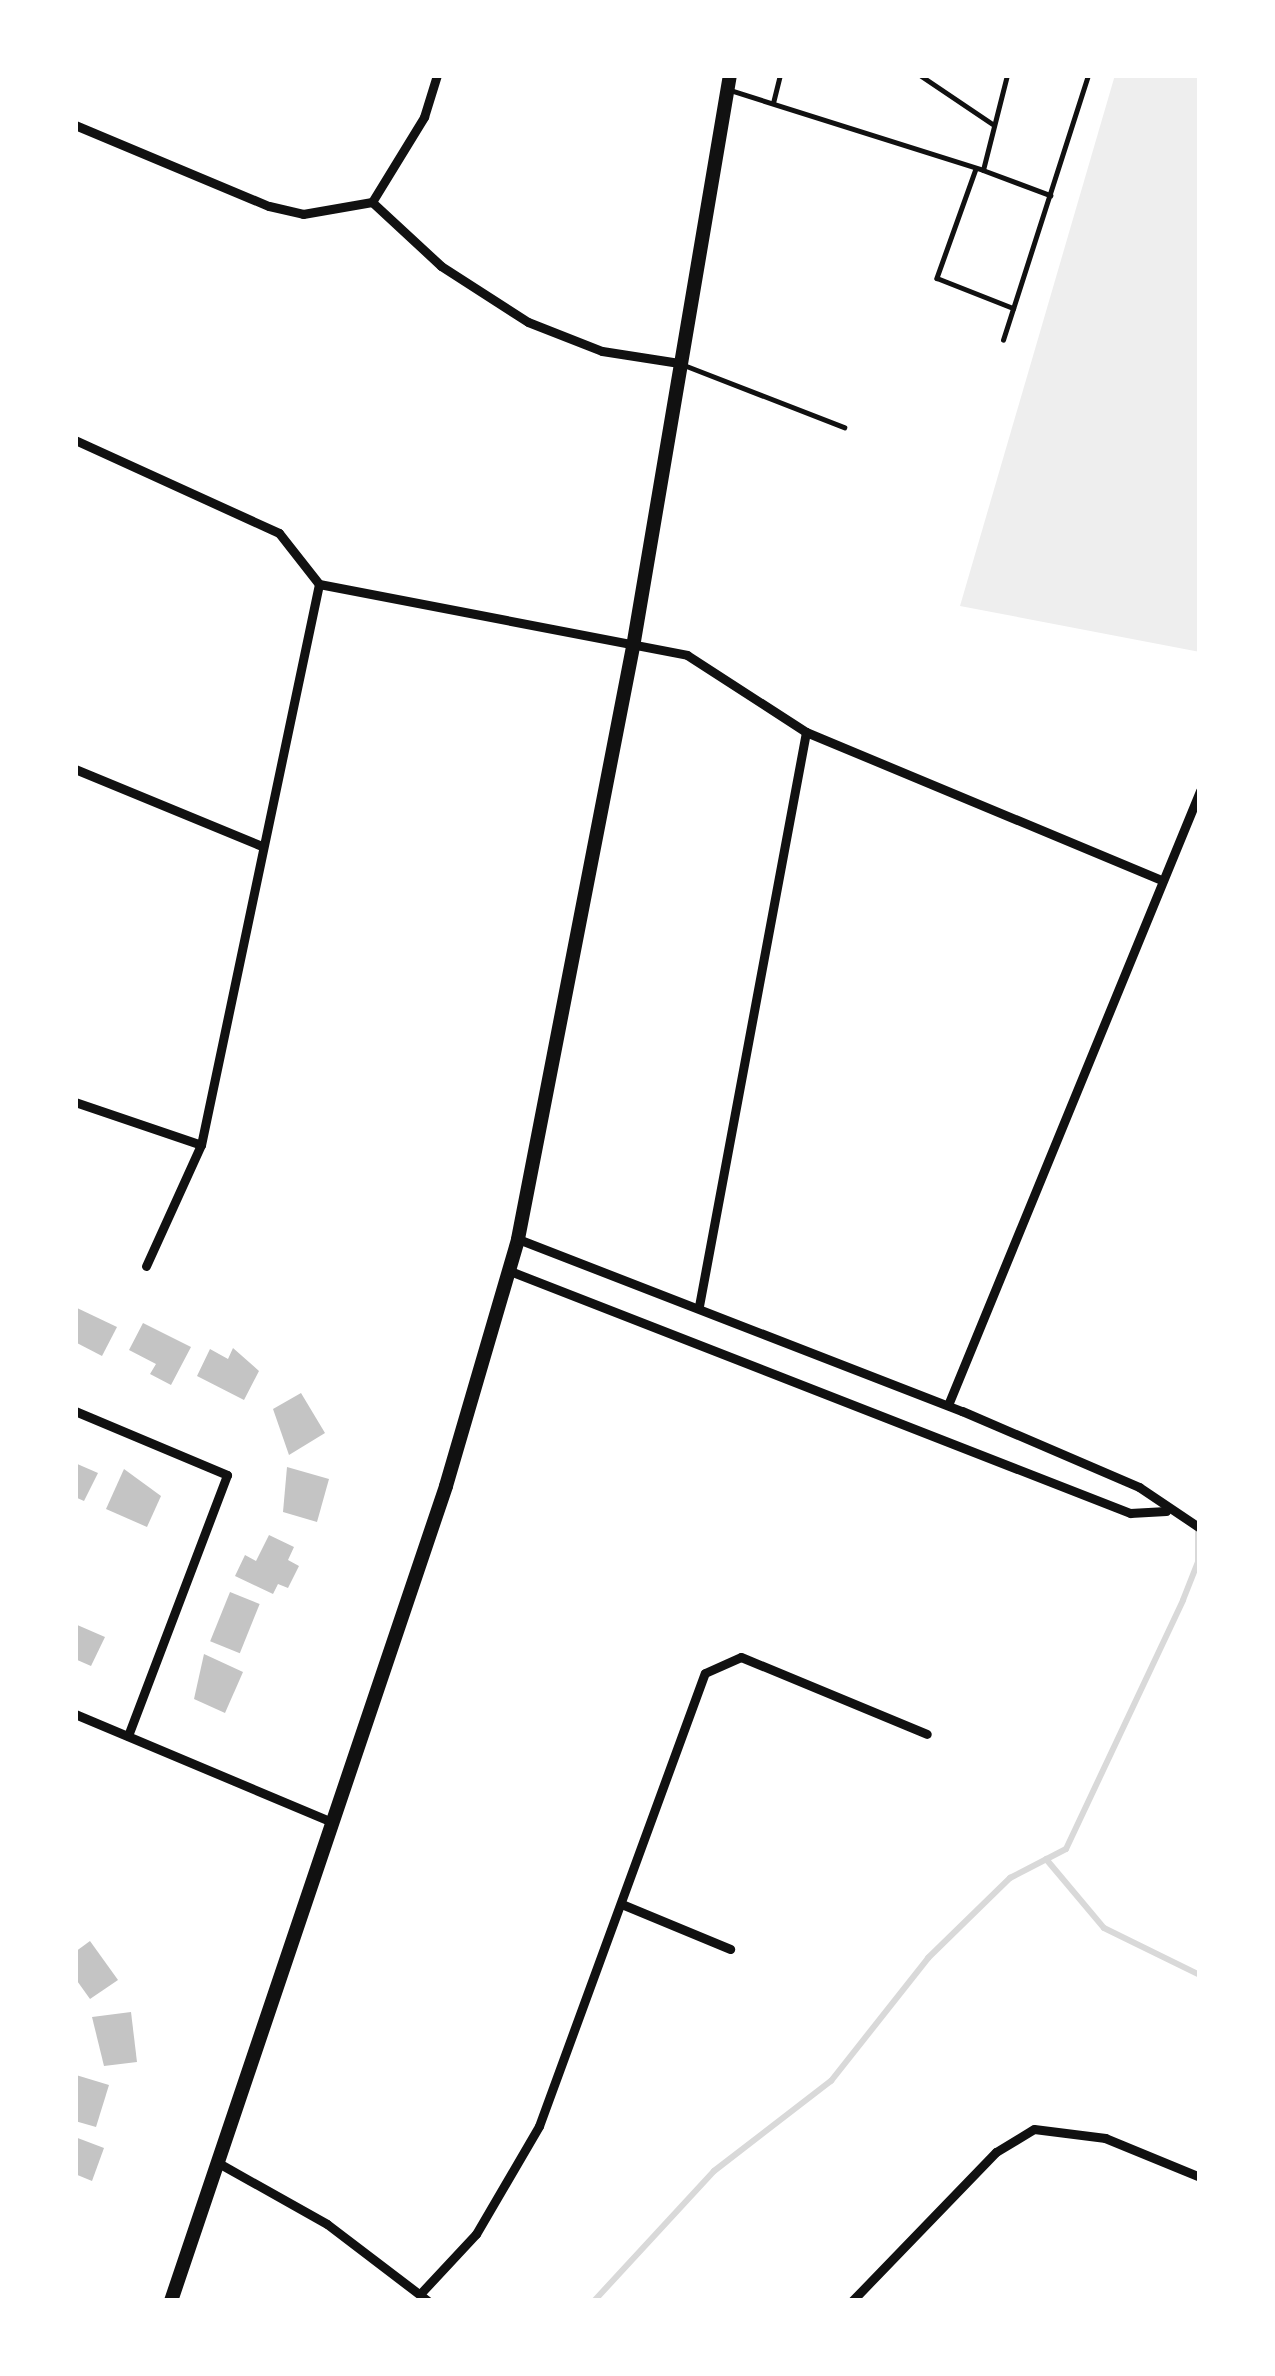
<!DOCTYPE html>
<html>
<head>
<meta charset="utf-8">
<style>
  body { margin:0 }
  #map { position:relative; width:1275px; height:2376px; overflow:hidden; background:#fff; font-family:"Varela Round",sans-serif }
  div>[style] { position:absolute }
  .green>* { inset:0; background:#eee }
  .stream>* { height:6px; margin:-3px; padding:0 3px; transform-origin:3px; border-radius:3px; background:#d9d9d9 }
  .building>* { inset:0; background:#c4c4c4; transform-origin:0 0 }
  .service>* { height:4.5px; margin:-2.25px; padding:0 2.25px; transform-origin:2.25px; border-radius:2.25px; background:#111 }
  .minor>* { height:9px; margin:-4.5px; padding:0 4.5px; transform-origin:4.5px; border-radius:4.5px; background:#111 }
  .secondary>* { height:14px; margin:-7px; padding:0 7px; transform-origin:7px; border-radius:7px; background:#111 }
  span { translate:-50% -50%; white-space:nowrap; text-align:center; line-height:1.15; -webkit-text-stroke:12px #fff; paint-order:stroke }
  .frame { position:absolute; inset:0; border:78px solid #fff; pointer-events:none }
</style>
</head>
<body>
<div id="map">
  <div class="green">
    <div style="clip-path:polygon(1115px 75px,1200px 75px,1200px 652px,960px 606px)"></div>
  </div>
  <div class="stream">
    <div style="left:1046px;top:1859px;width:90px;rotate:50deg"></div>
    <div style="left:1104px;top:1928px;width:107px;rotate:26.1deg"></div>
    <div style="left:594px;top:2301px;width:177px;rotate:-47.3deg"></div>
    <div style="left:714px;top:2171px;width:148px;rotate:-37.6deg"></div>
    <div style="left:831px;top:2081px;width:157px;rotate:-51.7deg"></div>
    <div style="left:928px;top:1958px;width:115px;rotate:-44.3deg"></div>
    <div style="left:1010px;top:1878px;width:63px;rotate:-27.4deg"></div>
    <div style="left:1066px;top:1849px;width:275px;rotate:-64.8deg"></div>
    <div style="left:1183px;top:1600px;width:41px;rotate:-68.5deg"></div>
    <div style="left:1198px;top:1562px;width:33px;rotate:-90deg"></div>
  </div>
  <div class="building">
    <div style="clip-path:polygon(75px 1307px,117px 1327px,102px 1356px,75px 1342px)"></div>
    <div style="clip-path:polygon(143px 1323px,191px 1347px,171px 1385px,150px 1374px,156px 1364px,129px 1350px)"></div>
    <div style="clip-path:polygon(233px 1348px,259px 1371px,244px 1400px,197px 1376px,210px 1349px,228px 1359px)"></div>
    <div style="clip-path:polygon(301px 1393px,325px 1433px,289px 1455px,273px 1409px)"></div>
    <div style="clip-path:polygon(75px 1463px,98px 1473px,84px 1501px,75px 1497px)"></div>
    <div style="clip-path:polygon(287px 1467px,329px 1479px,317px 1522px,283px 1512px)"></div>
    <div style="clip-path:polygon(124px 1469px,161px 1496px,147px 1527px,106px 1509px)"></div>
    <div style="clip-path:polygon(269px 1535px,294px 1547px,288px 1560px,299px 1566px,288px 1588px,278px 1584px,273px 1594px,235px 1576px,245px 1555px,256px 1561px)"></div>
    <div style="left:230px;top:1592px;width:32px;height:53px;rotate:22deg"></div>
    <div style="clip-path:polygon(75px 1624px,105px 1637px,91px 1666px,75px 1659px)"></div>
    <div style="clip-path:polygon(204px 1654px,243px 1672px,225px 1713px,194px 1699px)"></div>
    <div style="clip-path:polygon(90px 1941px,118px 1980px,90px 1999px,75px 1978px,75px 1952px)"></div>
    <div style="clip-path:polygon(131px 2012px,137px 2062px,104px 2066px,92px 2017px)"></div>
    <div style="clip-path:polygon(76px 2075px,109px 2085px,96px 2127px,75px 2121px)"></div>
    <div style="clip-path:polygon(75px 2137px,104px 2148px,92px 2181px,75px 2174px)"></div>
  </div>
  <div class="service">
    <div style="left:920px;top:75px;width:89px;rotate:34deg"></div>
    <div style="left:733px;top:91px;width:262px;rotate:17.5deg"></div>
    <div style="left:983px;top:170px;width:98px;rotate:-75.8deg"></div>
    <div style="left:773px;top:103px;width:29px;rotate:-76deg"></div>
    <div style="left:976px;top:169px;width:116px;rotate:109.7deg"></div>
    <div style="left:937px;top:278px;width:82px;rotate:21.5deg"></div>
    <div style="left:983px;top:170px;width:72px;rotate:20.5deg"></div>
    <div style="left:1003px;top:340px;width:278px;rotate:-72.2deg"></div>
    <div style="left:684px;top:365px;width:172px;rotate:21.2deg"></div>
  </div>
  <div class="minor">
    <div style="left:75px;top:125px;width:210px;rotate:22.7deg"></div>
    <div style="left:269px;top:206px;width:35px;rotate:13deg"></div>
    <div style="left:303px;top:214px;width:70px;rotate:-9.9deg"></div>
    <div style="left:372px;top:202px;width:94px;rotate:42.8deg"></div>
    <div style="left:441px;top:266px;width:103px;rotate:32.8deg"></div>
    <div style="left:528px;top:322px;width:79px;rotate:21.4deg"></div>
    <div style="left:602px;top:351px;width:78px;rotate:8.9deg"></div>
    <div style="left:372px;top:202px;width:100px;rotate:-58.5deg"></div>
    <div style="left:424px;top:117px;width:44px;rotate:-72.8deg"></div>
    <div style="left:75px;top:440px;width:224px;rotate:24.5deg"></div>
    <div style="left:279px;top:533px;width:65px;rotate:51.9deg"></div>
    <div style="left:319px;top:584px;width:375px;rotate:10.9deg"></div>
    <div style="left:687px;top:655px;width:142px;rotate:32.9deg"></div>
    <div style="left:806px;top:732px;width:382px;rotate:22.6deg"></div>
    <div style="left:75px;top:769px;width:202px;rotate:22.4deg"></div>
    <div style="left:75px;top:1102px;width:133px;rotate:18.8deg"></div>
    <div style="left:518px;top:1239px;width:476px;rotate:21.2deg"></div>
    <div style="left:962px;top:1411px;width:193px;rotate:23.2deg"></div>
    <div style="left:1139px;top:1487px;width:73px;rotate:33.9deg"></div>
    <div style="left:146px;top:1266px;width:133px;rotate:-65.6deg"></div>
    <div style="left:201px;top:1145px;width:573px;rotate:-78.12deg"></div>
    <div style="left:510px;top:1271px;width:666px;rotate:21.32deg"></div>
    <div style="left:1130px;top:1513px;width:36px;rotate:-3deg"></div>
    <div style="left:699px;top:1306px;width:584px;rotate:-79.44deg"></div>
    <div style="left:948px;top:1405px;width:664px;rotate:-67.69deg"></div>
    <div style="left:75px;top:1411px;width:165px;rotate:22.8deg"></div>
    <div style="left:227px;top:1475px;width:279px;rotate:110.8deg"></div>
    <div style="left:75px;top:1714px;width:279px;rotate:22.8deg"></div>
    <div style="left:624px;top:1905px;width:115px;rotate:22.5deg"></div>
    <div style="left:222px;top:2165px;width:120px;rotate:29.3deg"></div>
    <div style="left:327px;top:2224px;width:127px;rotate:37.3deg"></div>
    <div style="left:420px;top:2294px;width:82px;rotate:-47deg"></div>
    <div style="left:476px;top:2234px;width:125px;rotate:-59.7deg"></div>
    <div style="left:539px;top:2126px;width:482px;rotate:-69.9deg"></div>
    <div style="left:705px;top:1673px;width:39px;rotate:-24deg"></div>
    <div style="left:741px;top:1657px;width:201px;rotate:22.5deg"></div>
    <div style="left:852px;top:2301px;width:207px;rotate:-46deg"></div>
    <div style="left:996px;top:2152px;width:44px;rotate:-31.2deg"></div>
    <div style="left:1034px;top:2129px;width:72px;rotate:7.2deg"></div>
    <div style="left:1105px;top:2138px;width:103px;rotate:22.3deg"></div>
  </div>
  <div class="secondary">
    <div style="left:171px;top:2301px;width:860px;rotate:-71.35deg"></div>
    <div style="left:446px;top:1486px;width:257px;rotate:-73.7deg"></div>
    <div style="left:518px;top:1239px;width:603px;rotate:-79.01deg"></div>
    <div style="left:633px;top:647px;width:580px;rotate:-80.38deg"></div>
  </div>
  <div class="frame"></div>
</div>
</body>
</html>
